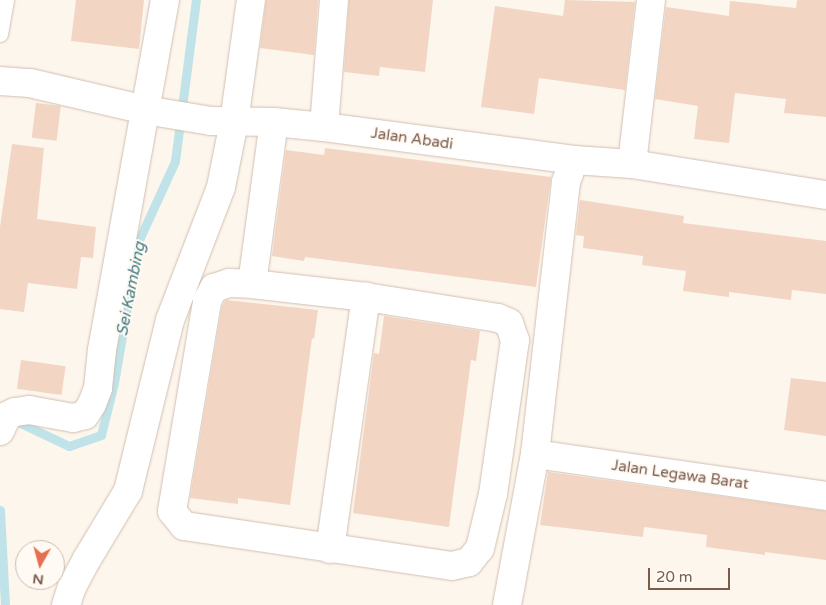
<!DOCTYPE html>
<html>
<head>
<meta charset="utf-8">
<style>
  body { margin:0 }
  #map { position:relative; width:826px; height:605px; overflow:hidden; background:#fdf6ec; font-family:"Varela Round",sans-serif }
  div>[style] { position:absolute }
  .stream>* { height:9px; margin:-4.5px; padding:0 4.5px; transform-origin:4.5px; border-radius:4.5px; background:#bfe3e8 }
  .building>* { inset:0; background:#f3d5c3; transform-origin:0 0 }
  .roads { filter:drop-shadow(0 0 1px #d1beb0) drop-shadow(0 0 1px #d1beb0) }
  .lane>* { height:15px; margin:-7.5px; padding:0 7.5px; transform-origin:7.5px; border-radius:7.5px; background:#fff }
  .street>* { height:28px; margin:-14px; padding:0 14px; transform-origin:14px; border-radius:14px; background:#fff }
  .secondary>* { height:28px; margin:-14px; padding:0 14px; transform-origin:14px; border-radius:14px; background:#fff }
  span { translate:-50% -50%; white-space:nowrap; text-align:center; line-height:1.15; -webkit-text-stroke:4px #fffaf3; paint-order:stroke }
  .street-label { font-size:15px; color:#7a5c4d }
  .water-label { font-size:16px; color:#437c86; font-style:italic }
  .north { position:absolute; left:15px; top:540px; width:50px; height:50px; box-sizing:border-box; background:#fffaf3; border:1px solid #cabbb1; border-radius:50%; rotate:187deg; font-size:14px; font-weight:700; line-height:20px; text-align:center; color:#7a5c4d }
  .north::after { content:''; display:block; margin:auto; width:18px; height:22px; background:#e76f51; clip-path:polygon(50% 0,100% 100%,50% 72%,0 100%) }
  .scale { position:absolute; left:648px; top:568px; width:82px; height:22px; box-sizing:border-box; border:2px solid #7a5c4d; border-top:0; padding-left:6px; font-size:15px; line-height:18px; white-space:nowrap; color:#7a5c4d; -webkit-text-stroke:4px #fffaf3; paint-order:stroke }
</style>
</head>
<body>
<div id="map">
  <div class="stream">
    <div style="left:14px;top:420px;width:61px;rotate:25.3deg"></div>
    <div style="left:69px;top:446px;width:34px;rotate:-19deg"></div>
    <div style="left:101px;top:435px;width:54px;rotate:-76deg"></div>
    <div style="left:114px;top:383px;width:143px;rotate:-80.3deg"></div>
    <div style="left:138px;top:242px;width:89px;rotate:-65.4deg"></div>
    <div style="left:175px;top:161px;width:162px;rotate:-82.6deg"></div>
    <div style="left:0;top:510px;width:95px;rotate:87deg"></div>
  </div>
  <div class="building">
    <div style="clip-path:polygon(76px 0,144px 0,139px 49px,71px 41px)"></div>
    <div style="clip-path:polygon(266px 0,318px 0,314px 55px,260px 48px)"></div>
    <div style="clip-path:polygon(349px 0,433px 0,425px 72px,380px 67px,379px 76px,344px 72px)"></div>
    <div style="clip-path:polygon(565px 0,635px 2px,625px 90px,539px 78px,534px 114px,481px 107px,495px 6px,563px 16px)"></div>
    <div style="clip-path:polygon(797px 0,826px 0,826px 117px,784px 113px,786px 99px,735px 93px,729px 143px,694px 139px,698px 106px,655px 99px,666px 7px,729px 16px,730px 1px,796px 8px)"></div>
    <div style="left:36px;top:103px;width:25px;height:35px;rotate:7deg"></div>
    <div style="clip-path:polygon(12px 144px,44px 148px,37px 219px,96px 227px,93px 258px,81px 257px,77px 289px,28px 283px,24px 312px,0 309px,0 227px)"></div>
    <div style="clip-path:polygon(325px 148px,551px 177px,536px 287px,305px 257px,304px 261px,272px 256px,286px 150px,324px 155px)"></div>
    <div style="clip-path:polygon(580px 200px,684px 216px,683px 223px,826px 241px,826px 294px,792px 290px,791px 300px,729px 292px,729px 297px,683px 291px,686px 271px,642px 265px,643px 256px,583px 248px,584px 236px,576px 235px)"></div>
    <div style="clip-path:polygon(226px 300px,318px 310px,314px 339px,312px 338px,290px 505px,238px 498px,238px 504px,190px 498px,222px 306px)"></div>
    <div style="clip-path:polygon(384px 316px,480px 331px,476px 361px,471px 360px,449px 527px,353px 513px,374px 353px,379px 354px)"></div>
    <div style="left:21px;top:360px;width:45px;height:29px;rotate:8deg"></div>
    <div style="clip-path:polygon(791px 378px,826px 382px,826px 436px,784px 430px)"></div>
    <div style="clip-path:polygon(548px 472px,826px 511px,826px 560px,765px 552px,765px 555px,706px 547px,707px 535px,644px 527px,643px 537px,540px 525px)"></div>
  </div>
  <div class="roads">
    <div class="lane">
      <div style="left:0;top:34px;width:35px;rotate:-80deg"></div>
    </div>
    <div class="street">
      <div style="left:324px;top:127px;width:127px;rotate:-85.5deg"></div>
      <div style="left:632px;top:164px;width:165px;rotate:-83.4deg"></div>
      <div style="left:252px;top:284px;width:115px;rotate:6.5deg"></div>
      <div style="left:366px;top:297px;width:134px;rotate:9deg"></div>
      <div style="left:498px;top:318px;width:12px;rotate:24deg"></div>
      <div style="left:509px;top:323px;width:18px;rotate:71deg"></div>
      <div style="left:515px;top:340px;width:156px;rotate:98.1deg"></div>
      <div style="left:493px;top:494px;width:56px;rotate:103.5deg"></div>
      <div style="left:480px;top:548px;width:18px;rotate:128deg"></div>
      <div style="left:469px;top:562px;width:17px;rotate:167deg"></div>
      <div style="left:452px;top:566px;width:271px;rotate:-171.5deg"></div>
      <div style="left:184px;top:526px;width:19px;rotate:-129deg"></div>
      <div style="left:172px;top:511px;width:213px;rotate:-80.5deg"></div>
      <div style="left:207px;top:301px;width:15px;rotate:-62deg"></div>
      <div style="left:214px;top:288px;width:16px;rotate:-18deg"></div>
      <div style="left:229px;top:283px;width:23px;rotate:2deg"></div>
      <div style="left:252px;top:284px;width:163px;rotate:-82.3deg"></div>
      <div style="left:0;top:431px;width:17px;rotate:-65deg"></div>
      <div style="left:7px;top:416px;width:9px;rotate:-27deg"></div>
      <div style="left:15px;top:412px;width:14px;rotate:-8deg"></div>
      <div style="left:29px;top:410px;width:45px;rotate:10.3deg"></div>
      <div style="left:73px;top:418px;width:12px;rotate:-14deg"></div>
      <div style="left:85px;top:415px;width:13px;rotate:-58deg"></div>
      <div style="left:92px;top:404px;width:17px;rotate:-69deg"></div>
      <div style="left:98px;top:388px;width:38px;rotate:-84deg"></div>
      <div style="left:102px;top:350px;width:356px;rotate:-79.8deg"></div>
      <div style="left:535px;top:454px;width:294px;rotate:8.2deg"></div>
      <div style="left:330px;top:549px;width:255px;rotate:-81.9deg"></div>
      <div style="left:66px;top:605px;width:19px;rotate:-72deg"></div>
      <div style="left:72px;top:587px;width:32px;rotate:-62deg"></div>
      <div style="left:87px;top:559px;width:79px;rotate:-58.9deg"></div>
      <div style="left:128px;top:491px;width:176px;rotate:-76.2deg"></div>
      <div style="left:170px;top:320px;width:142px;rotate:-69deg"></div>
      <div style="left:221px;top:187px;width:66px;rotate:-78.7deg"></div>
      <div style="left:234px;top:122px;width:123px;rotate:-82.1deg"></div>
      <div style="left:507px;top:605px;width:154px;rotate:-79.5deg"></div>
      <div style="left:535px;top:454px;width:274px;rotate:-83.5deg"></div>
      <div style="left:566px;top:182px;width:23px;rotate:-70deg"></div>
    </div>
    <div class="secondary">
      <div style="left:0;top:81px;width:30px;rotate:4deg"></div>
      <div style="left:30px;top:83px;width:118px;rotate:13.2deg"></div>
      <div style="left:145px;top:110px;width:67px;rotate:9.5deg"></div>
      <div style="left:211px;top:121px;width:63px;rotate:0.9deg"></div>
      <div style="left:274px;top:122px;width:50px;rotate:5.7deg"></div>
      <div style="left:324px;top:127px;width:252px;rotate:7.5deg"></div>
      <div style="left:574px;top:160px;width:58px;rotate:3.9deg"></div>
      <div style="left:632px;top:164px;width:196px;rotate:9.1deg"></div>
    </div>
  </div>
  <div class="street-label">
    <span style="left:412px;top:139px;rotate:8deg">Jalan Abadi</span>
    <span style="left:680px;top:475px;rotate:8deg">Jalan Legawa Barat</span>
  </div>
  <div class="water-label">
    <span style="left:131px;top:289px;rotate:-79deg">Sei Kambing</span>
  </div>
  <div class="north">N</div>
  <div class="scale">20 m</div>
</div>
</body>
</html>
